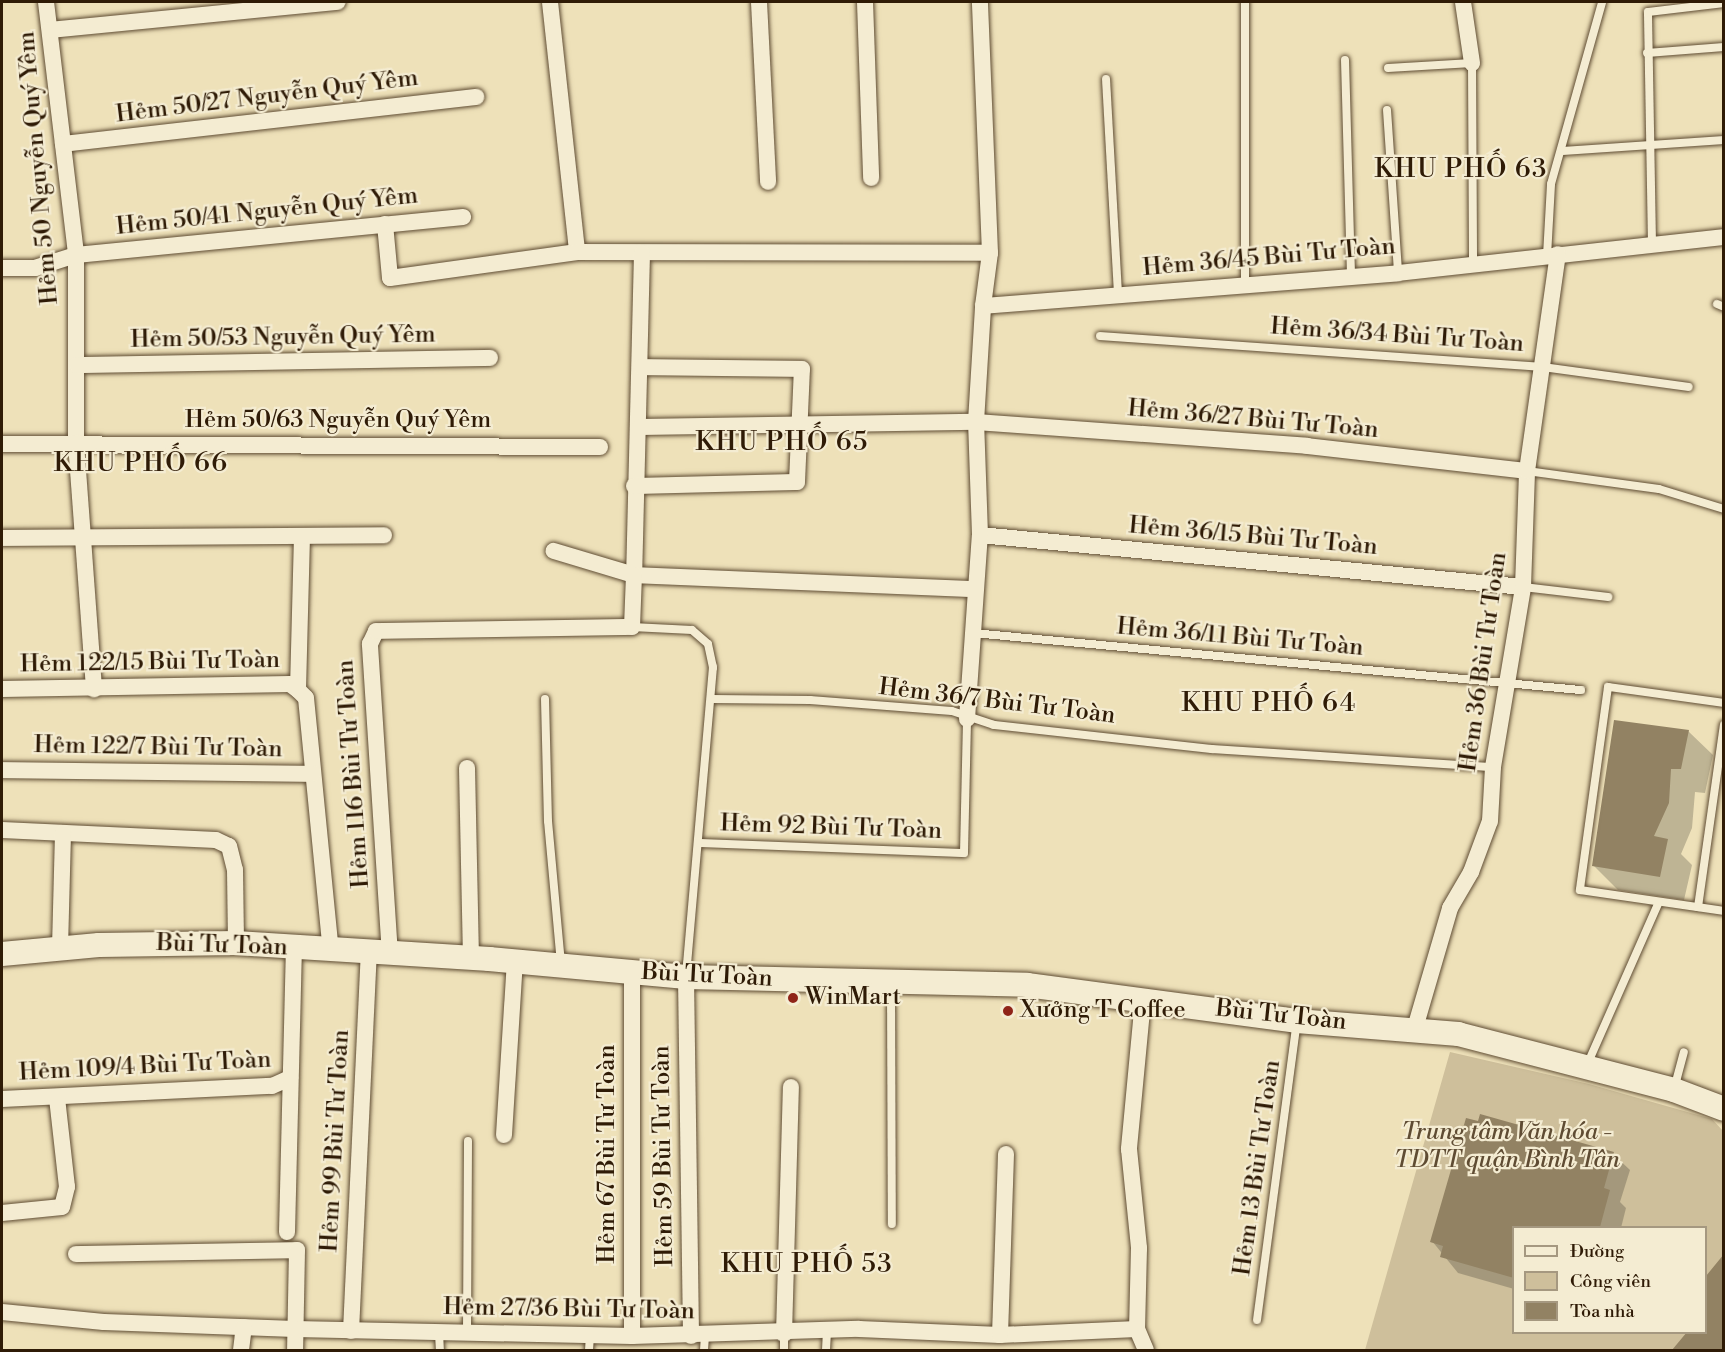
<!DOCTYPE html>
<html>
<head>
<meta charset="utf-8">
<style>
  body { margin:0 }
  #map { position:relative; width:1725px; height:1352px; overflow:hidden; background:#eee1b9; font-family:"Libre Bodoni",serif }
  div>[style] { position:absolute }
  .green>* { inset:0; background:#cebf9b }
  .shadow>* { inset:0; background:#0003 }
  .building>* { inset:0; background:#928263 }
  .roads { filter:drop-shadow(0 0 2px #5f4c33) drop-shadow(0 0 2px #5f4c33) }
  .lane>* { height:8px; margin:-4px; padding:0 4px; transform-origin:4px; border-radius:4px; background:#f4ecd2 }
  .street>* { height:16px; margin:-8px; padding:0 8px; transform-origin:8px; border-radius:8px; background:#f4ecd2 }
  .secondary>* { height:24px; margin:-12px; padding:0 12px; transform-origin:12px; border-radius:12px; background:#f4ecd2 }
  .dots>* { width:16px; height:16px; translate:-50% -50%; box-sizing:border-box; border:3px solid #f4ecd2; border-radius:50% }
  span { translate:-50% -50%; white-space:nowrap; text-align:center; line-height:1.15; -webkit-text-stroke:4.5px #f4ecd2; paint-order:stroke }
  .street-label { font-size:24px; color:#2f1b06 }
  .poi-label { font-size:24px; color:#2f1b06 }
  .left { translate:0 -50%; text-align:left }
  .park-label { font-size:24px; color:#5f4c33; font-style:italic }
  .neighbourhood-label { font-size:26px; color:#2f1b06; letter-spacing:1.5px }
  .frame { position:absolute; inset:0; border:3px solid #2f1b06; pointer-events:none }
  .legend { position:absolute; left:1512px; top:1226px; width:195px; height:108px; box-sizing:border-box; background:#f4ecd2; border:2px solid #a59880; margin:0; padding:8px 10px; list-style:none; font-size:18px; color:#2f1b06 }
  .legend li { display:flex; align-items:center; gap:12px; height:30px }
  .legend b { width:30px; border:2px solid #a59880 }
</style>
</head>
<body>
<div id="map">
  <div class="green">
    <div style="clip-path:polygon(evenodd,1450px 1052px,1589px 1084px,1712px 1119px,1723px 1131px,1723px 1350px,1365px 1350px,1450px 1052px,1514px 1228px,1706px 1228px,1706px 1332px,1514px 1332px,1514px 1228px)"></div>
  </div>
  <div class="shadow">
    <div style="clip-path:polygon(1688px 731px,1713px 755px,1705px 793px,1695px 792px,1692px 828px,1681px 854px,1692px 865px,1684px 900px,1618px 890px,1593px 865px)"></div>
    <div style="clip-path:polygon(1613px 1154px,1630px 1170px,1620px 1202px,1626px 1208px,1621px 1228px,1514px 1228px,1514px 1289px,1458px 1273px,1432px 1241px)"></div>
    <div style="clip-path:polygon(1724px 1257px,1724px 1350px,1674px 1350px,1689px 1332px,1706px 1332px,1706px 1312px,1711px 1305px,1706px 1300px,1706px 1279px)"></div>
  </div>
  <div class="building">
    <div style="clip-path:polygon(1614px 720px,1689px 730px,1681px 769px,1671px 769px,1669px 803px,1654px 836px,1668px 839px,1660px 877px,1592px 866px)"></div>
    <div style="clip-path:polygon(1480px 1114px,1614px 1152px,1604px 1188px,1610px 1190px,1600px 1227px,1514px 1227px,1514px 1278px,1440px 1257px,1443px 1246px,1430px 1242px,1466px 1118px,1478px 1121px)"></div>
    <div style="clip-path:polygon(1724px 1254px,1724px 1350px,1672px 1350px,1687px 1332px,1706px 1332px,1706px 1276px)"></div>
  </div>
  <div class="roads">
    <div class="lane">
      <div style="left:1245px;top:2px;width:282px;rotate:90deg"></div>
      <div style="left:1647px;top:53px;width:77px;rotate:-4.5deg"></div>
      <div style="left:1345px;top:60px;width:216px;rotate:88.4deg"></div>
      <div style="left:1388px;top:68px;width:84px;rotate:-3.4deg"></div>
      <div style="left:1472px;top:63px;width:201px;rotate:89.7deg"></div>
      <div style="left:1106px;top:79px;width:215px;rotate:86.8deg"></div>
      <div style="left:1387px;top:110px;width:163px;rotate:86.1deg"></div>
      <div style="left:1563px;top:151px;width:161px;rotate:-3.9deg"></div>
      <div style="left:1652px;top:244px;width:232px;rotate:-91deg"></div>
      <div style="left:1648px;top:12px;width:77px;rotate:-6.8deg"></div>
      <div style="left:1547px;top:256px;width:72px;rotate:-86.8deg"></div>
      <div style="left:1551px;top:184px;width:189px;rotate:-74.3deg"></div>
      <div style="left:1717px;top:304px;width:8px;rotate:23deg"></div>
      <div style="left:1100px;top:336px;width:444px;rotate:4deg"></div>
      <div style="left:1543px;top:367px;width:147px;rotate:7.8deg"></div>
      <div style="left:1527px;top:471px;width:133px;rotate:7.8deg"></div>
      <div style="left:1659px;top:489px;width:68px;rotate:17.1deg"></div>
      <div style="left:1523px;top:587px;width:86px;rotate:6.7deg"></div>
      <div style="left:632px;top:627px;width:60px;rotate:2.9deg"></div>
      <div style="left:692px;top:630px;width:21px;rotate:41deg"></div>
      <div style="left:708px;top:644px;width:24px;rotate:78deg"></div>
      <div style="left:713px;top:667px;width:308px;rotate:95deg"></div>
      <div style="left:973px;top:633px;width:611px;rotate:5.36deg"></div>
      <div style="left:545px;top:699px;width:122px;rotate:88.6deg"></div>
      <div style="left:548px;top:821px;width:145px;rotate:84.8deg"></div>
      <div style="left:712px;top:699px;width:98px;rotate:0.6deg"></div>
      <div style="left:810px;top:700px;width:142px;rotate:4.4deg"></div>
      <div style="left:952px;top:711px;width:44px;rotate:18.4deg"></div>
      <div style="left:994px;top:725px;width:219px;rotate:6.3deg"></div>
      <div style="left:1212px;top:749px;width:282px;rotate:3.7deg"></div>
      <div style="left:1724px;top:703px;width:117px;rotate:-172.1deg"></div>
      <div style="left:1608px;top:687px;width:205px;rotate:97.9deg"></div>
      <div style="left:1580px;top:890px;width:146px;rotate:8.3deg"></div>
      <div style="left:698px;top:843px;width:266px;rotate:2.2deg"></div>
      <div style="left:964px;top:853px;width:134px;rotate:-88.7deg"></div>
      <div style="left:1698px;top:907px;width:184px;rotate:-81.9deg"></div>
      <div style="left:891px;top:985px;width:239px;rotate:89.8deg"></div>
      <div style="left:1587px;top:1065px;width:178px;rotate:-66.2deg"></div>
      <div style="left:1674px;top:1089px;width:38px;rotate:-75deg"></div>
      <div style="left:1257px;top:1320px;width:301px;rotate:-82.4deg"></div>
      <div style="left:439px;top:1333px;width:17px;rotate:87deg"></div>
      <div style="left:467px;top:1333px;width:192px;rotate:-89.7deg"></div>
      <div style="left:589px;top:1350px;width:15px;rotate:-86deg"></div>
      <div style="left:704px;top:1350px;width:15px;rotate:-86deg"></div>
      <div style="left:784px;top:1350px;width:16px;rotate:-90deg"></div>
      <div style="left:826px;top:1350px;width:17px;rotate:-87deg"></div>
    </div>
    <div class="street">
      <div style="left:46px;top:2px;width:255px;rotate:83.2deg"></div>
      <div style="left:76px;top:255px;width:188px;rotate:90deg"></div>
      <div style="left:76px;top:443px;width:247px;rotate:85.8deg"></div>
      <div style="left:550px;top:2px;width:251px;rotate:83.8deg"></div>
      <div style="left:759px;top:2px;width:180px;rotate:87.1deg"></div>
      <div style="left:865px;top:2px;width:176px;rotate:88deg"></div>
      <div style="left:1463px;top:2px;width:62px;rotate:81.6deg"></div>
      <div style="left:50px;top:30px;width:289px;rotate:-5.6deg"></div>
      <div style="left:63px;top:144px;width:416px;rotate:-6.5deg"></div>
      <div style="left:385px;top:224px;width:54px;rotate:84.7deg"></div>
      <div style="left:390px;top:278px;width:189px;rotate:-7.9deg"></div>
      <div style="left:577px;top:252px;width:413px;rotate:0.1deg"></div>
      <div style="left:642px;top:253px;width:322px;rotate:91.4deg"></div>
      <div style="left:634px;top:575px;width:340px;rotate:2.4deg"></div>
      <div style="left:2px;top:268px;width:33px"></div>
      <div style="left:35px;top:268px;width:43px;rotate:-17.6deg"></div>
      <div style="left:76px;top:255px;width:389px;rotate:-5.6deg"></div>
      <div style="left:983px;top:306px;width:416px;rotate:-4.5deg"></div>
      <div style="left:1398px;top:273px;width:328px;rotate:-6.3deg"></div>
      <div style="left:77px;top:365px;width:413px;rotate:-1deg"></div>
      <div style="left:640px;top:427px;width:336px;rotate:-0.9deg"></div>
      <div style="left:976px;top:422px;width:332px;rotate:4.1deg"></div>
      <div style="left:1307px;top:446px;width:221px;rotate:6.5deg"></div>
      <div style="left:2px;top:444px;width:598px;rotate:0.29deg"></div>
      <div style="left:634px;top:486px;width:163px;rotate:-1.4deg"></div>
      <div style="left:797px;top:482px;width:113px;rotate:-87.5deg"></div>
      <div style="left:802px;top:369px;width:161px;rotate:-179.3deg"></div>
      <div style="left:980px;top:535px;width:545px;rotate:5.47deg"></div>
      <div style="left:302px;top:536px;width:154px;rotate:91.5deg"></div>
      <div style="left:298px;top:690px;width:11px;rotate:45deg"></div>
      <div style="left:306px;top:698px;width:254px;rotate:84.4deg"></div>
      <div style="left:2px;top:538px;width:382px;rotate:-0.4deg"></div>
      <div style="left:2px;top:689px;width:288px;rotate:-1deg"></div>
      <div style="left:290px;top:684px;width:10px;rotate:37deg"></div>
      <div style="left:967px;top:719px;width:184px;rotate:-86deg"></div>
      <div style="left:980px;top:535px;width:113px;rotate:-92deg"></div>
      <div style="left:976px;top:422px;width:116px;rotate:-86.5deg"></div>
      <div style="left:983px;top:306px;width:53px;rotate:-82.5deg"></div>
      <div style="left:990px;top:253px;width:251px;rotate:-92.3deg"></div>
      <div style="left:467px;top:768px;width:190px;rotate:88.8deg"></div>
      <div style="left:2px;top:770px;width:311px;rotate:0.7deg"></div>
      <div style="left:2px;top:830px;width:214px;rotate:2.7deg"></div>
      <div style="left:216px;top:840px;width:14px;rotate:25deg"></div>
      <div style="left:229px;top:846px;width:25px;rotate:76deg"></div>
      <div style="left:235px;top:870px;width:73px;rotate:89.2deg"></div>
      <div style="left:60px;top:948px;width:115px;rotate:-88.5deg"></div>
      <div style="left:390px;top:955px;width:312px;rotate:-93.7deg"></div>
      <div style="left:370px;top:644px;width:14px;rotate:-65deg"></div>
      <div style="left:376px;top:631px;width:256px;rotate:-0.9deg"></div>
      <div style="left:632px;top:627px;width:52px;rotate:-87.8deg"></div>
      <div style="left:634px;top:575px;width:84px;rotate:-163.3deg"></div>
      <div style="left:632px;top:973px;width:363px;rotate:90deg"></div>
      <div style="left:686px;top:977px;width:359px;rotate:89.2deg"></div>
      <div style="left:1143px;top:1000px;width:150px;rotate:95.4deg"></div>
      <div style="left:1129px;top:1149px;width:100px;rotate:84.2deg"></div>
      <div style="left:1139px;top:1248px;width:81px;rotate:91.4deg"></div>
      <div style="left:1137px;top:1329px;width:23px;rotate:67deg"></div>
      <div style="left:1415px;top:1028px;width:125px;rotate:-73.7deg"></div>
      <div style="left:1450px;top:908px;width:42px;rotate:-59.7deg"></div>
      <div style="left:1471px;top:872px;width:54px;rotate:-69.6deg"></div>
      <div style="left:1490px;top:821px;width:54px;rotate:-86.8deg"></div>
      <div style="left:1493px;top:767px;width:182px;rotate:-80.5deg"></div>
      <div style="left:1523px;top:587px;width:116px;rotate:-88deg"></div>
      <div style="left:1527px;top:471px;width:219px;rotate:-81.9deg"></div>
      <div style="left:2px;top:1099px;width:270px;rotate:-2.8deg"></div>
      <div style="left:272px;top:1086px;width:20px;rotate:-24deg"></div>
      <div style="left:504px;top:1135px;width:174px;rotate:-86.4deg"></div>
      <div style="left:2px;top:1213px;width:60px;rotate:-5.7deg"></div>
      <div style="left:62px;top:1207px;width:21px;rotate:-76deg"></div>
      <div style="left:67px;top:1187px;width:90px;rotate:-96.4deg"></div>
      <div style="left:287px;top:1232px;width:284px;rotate:-88.6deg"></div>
      <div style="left:76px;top:1254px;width:221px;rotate:-1deg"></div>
      <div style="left:297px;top:1250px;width:100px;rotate:91.1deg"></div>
      <div style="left:2px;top:1312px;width:102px;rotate:5.6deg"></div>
      <div style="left:104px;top:1322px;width:191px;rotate:2.1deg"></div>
      <div style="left:295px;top:1329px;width:337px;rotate:1.2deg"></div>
      <div style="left:632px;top:1336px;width:227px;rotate:-1.8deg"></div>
      <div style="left:859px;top:1329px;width:141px;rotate:2.4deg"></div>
      <div style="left:1000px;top:1335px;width:137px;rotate:-2.5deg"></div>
      <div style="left:351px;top:1331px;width:378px;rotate:-87.3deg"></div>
      <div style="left:784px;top:1334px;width:247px;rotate:-88.4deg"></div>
      <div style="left:1000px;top:1335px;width:181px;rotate:-88.1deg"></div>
      <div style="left:241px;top:1350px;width:23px;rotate:-83deg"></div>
    </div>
    <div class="secondary">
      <div style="left:2px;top:954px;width:97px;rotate:-5.3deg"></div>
      <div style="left:99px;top:945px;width:137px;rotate:-0.8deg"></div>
      <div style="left:236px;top:943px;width:254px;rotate:3.6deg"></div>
      <div style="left:489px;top:959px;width:198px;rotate:5.2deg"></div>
      <div style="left:686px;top:977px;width:341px;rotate:1.3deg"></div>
      <div style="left:1027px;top:985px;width:272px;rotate:7.6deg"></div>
      <div style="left:1297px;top:1021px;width:162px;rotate:4.6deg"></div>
      <div style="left:1458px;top:1034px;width:223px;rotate:14.5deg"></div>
      <div style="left:1674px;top:1090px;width:53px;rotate:20.8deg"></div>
    </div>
  </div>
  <div class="dots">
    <div style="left:793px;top:998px;background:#8f2418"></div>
    <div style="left:1008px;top:1011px;background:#8f2418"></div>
  </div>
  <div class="street-label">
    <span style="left:267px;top:97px;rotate:-7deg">Hẻm 50/27 Nguyễn Quý Yêm</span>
    <span style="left:39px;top:168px;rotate:-95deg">Hẻm 50 Nguyễn Quý Yêm</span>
    <span style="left:267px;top:212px;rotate:-6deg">Hẻm 50/41 Nguyễn Quý Yêm</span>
    <span style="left:1269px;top:258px;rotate:-5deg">Hẻm 36/45 Bùi Tư Toàn</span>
    <span style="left:1397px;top:336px;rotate:4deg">Hẻm 36/34 Bùi Tư Toàn</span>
    <span style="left:283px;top:338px;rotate:-1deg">Hẻm 50/53 Nguyễn Quý Yêm</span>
    <span style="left:1253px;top:420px;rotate:5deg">Hẻm 36/27 Bùi Tư Toàn</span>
    <span style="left:338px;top:421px">Hẻm 50/63 Nguyễn Quý Yêm</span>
    <span style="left:1253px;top:537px;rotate:5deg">Hẻm 36/15 Bùi Tư Toàn</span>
    <span style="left:1240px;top:638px;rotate:5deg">Hẻm 36/11 Bùi Tư Toàn</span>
    <span style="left:1484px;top:662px;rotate:-82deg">Hẻm 36 Bùi Tư Toàn</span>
    <span style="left:150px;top:663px;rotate:-1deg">Hẻm 122/15 Bùi Tư Toàn</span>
    <span style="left:997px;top:702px;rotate:7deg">Hẻm 36/7 Bùi Tư Toàn</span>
    <span style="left:158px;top:748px;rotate:1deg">Hẻm 122/7 Bùi Tư Toàn</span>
    <span style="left:354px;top:774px;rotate:-94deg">Hẻm 116 Bùi Tư Toàn</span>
    <span style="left:831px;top:828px;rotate:2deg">Hẻm 92 Bùi Tư Toàn</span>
    <span style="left:222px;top:946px;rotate:2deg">Bùi Tư Toàn</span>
    <span style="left:707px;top:976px;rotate:3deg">Bùi Tư Toàn</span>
    <span style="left:1281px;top:1016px;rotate:6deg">Bùi Tư Toàn</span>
    <span style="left:145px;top:1067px;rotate:-3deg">Hẻm 109/4 Bùi Tư Toàn</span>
    <span style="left:336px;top:1141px;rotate:-87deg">Hẻm 99 Bùi Tư Toàn</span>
    <span style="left:608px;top:1154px;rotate:-90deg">Hẻm 67 Bùi Tư Toàn</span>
    <span style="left:664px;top:1156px;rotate:-91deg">Hẻm 59 Bùi Tư Toàn</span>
    <span style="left:1258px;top:1168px;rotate:-82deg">Hẻm 13 Bùi Tư Toàn</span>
    <span style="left:569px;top:1310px;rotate:1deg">Hẻm 27/36 Bùi Tư Toàn</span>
  </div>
  <div class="poi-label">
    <span class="left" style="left:805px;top:998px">WinMart</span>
    <span class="left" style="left:1020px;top:1011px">Xưởng T Coffee</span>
  </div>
  <div class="park-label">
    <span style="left:1507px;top:1147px">Trung tâm Văn hóa -<br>TDTT quận Bình Tân</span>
  </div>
  <div class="neighbourhood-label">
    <span style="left:1461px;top:170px">KHU PHỐ 63</span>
    <span style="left:782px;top:443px">KHU PHỐ 65</span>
    <span style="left:141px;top:464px">KHU PHỐ 66</span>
    <span style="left:1269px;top:704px">KHU PHỐ 64</span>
    <span style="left:807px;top:1265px">KHU PHỐ 53</span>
  </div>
  <div class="frame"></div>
  <ul class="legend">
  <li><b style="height:8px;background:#f4ecd2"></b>Đường</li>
  <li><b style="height:16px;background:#cebf9b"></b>Công viên</li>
  <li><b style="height:16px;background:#928263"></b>Tòa nhà</li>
  </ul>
</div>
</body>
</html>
